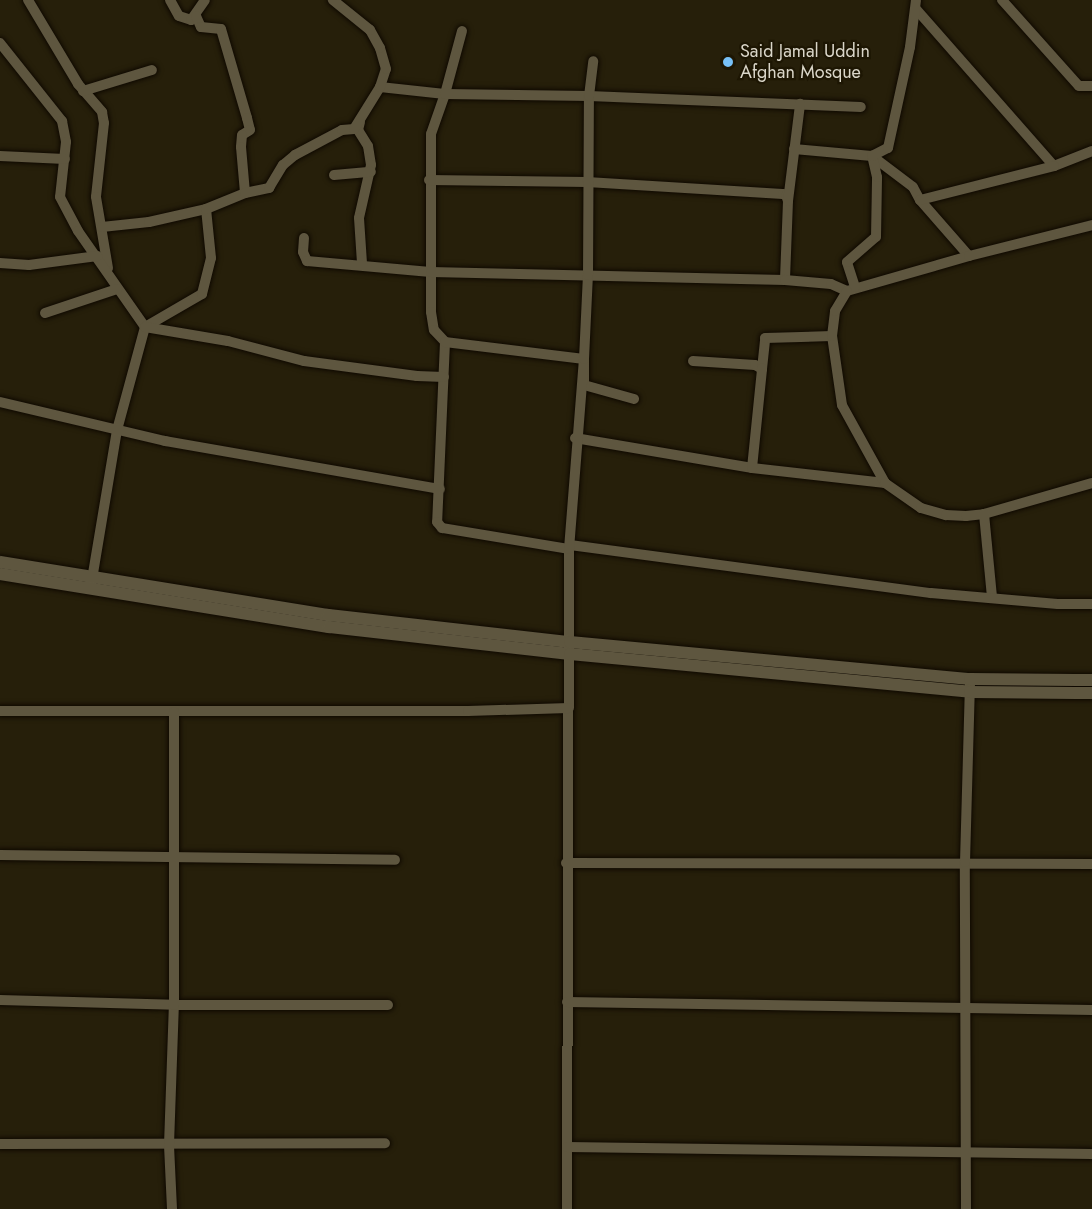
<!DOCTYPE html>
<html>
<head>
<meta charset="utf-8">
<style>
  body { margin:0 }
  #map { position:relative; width:1092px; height:1209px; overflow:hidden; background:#261f0a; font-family:Jost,sans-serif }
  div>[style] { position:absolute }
  .roads { filter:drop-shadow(0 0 2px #0f0900) drop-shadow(0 0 2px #0f0900) }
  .minor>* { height:10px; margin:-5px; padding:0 5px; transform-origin:5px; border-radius:5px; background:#5e563f }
  .tertiary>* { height:12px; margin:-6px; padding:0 6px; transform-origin:6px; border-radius:6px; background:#5e563f }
  .dots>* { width:16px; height:16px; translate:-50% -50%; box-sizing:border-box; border:3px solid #1d1603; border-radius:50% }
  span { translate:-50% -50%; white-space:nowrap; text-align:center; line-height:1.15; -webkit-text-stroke:4.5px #1d1603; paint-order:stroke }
  .poi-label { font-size:18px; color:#dad6c9 }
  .left { translate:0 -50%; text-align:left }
</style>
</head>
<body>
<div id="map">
  <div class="roads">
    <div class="minor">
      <div style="left:28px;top:0;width:98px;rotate:59.2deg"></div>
      <div style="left:78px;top:84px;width:37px;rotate:49deg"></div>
      <div style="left:102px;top:112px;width:11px;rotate:80deg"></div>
      <div style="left:104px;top:123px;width:74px;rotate:96.2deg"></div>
      <div style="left:96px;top:197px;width:72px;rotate:80.4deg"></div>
      <div style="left:170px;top:0;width:18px;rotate:61deg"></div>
      <div style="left:179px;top:16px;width:13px;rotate:18deg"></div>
      <div style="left:191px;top:20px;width:24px;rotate:-55deg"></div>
      <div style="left:1002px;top:0;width:115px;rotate:48.2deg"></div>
      <div style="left:1079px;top:86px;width:13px"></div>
      <div style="left:916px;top:9px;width:209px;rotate:48.7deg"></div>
      <div style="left:1054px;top:166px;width:41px;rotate:-21.5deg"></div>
      <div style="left:196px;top:16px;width:12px;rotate:66deg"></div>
      <div style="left:201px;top:27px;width:20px;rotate:6deg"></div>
      <div style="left:221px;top:29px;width:93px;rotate:73.7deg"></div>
      <div style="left:247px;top:118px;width:12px;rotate:76deg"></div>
      <div style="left:250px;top:130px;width:9px;rotate:148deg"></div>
      <div style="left:242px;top:135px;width:12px;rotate:95deg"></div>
      <div style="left:241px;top:147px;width:46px;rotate:85deg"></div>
      <div style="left:462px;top:31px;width:65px;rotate:105.1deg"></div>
      <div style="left:445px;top:94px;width:42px;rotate:109.3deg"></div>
      <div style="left:431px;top:134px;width:178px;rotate:90deg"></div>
      <div style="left:431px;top:312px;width:18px;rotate:81deg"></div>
      <div style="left:434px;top:330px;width:16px;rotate:47deg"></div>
      <div style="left:445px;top:342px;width:180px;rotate:92.5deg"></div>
      <div style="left:437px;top:522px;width:8px;rotate:50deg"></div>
      <div style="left:442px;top:528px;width:129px;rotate:9.4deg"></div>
      <div style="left:569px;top:549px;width:660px;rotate:90.17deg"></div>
      <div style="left:0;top:43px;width:100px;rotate:51.5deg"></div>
      <div style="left:62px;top:121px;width:21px;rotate:79deg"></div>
      <div style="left:66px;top:142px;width:55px;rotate:96.2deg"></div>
      <div style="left:60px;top:197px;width:38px;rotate:62deg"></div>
      <div style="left:78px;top:231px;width:117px;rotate:55.1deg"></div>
      <div style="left:145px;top:327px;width:107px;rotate:105.2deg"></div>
      <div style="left:117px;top:430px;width:157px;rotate:99.5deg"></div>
      <div style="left:380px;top:87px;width:65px;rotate:6.1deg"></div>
      <div style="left:445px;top:94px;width:144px;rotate:0.8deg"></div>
      <div style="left:589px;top:96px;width:272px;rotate:2.3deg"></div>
      <div style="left:83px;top:91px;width:72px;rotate:-16.9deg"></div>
      <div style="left:360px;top:122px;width:8px;rotate:104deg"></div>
      <div style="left:358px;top:130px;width:19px;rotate:58deg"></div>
      <div style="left:368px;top:146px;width:19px;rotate:81deg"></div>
      <div style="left:371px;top:165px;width:54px;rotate:102.8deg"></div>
      <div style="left:359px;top:218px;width:45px;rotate:86.2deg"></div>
      <div style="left:794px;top:149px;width:78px;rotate:5.1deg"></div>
      <div style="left:872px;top:156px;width:51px;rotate:37.1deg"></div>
      <div style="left:913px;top:187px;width:15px;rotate:62deg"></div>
      <div style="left:920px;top:200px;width:74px;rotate:48.8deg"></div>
      <div style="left:0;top:156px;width:65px;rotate:2.6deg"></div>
      <div style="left:334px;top:175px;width:37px;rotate:-5deg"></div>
      <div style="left:429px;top:180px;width:158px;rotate:0.7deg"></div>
      <div style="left:587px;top:182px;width:196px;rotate:3.5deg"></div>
      <div style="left:783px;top:194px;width:3px;rotate:18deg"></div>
      <div style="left:786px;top:195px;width:6px;rotate:72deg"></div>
      <div style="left:788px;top:201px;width:79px;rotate:92.2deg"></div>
      <div style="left:920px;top:200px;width:138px;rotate:-14.2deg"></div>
      <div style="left:788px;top:201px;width:98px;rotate:-82.9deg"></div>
      <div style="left:102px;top:227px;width:47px;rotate:-6.1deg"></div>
      <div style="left:149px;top:222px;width:58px;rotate:-12.8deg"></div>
      <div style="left:304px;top:238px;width:14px;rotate:94deg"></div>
      <div style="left:303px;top:252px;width:10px;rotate:66deg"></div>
      <div style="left:307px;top:261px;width:124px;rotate:5.1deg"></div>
      <div style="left:431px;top:272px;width:354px;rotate:1.3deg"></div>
      <div style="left:785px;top:280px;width:46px;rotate:5deg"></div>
      <div style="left:831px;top:284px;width:17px;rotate:24deg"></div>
      <div style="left:847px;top:291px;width:127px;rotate:-16deg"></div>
      <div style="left:969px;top:256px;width:127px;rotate:-14.1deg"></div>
      <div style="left:0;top:263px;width:29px;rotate:4deg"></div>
      <div style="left:29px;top:265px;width:69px;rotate:-7.5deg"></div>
      <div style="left:855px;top:287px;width:26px;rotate:-108deg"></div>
      <div style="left:847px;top:262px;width:38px;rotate:-41deg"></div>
      <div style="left:876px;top:237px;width:60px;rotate:-89deg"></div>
      <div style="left:877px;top:177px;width:22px;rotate:-103deg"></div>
      <div style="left:872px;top:156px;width:18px;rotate:-27deg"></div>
      <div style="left:888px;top:148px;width:103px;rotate:-77.7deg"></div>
      <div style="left:910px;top:47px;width:47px;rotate:-82.7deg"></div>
      <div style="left:45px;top:313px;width:76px;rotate:-18.4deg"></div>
      <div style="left:145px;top:327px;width:66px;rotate:-30.1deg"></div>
      <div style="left:202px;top:294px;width:37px;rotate:-76deg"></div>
      <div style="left:211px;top:258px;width:49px;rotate:-95.8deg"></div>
      <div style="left:206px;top:209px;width:42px;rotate:-22.3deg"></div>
      <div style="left:245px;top:193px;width:25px;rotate:-12deg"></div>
      <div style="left:269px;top:188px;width:27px;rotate:-59deg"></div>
      <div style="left:283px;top:165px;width:16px;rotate:-40deg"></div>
      <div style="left:295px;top:155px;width:53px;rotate:-28deg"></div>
      <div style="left:342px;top:130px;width:12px;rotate:-5deg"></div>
      <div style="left:354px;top:129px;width:49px;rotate:-58.2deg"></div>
      <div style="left:380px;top:87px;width:19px;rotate:-72deg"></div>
      <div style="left:386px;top:69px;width:22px;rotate:-106deg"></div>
      <div style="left:380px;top:48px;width:21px;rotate:-119deg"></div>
      <div style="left:370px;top:30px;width:48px;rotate:-141deg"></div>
      <div style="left:145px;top:327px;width:84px;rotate:9.6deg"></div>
      <div style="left:228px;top:341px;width:79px;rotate:14.7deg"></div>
      <div style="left:304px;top:361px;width:114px;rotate:7.6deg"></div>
      <div style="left:417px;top:376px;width:27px;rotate:2deg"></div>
      <div style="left:445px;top:342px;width:140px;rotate:7deg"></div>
      <div style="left:584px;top:359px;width:26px;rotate:90deg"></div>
      <div style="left:584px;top:385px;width:52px;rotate:15.6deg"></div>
      <div style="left:693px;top:361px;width:62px;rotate:3.7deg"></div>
      <div style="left:755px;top:365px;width:8px;rotate:30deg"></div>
      <div style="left:762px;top:369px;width:31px;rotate:-84deg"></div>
      <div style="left:765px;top:338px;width:67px;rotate:-1.7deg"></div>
      <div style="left:0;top:402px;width:170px;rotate:13.3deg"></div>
      <div style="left:165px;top:441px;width:279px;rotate:9.9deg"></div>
      <div style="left:575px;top:438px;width:180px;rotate:9.6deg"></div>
      <div style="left:752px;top:468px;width:134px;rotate:6.4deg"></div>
      <div style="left:885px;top:483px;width:89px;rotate:-118.9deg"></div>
      <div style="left:842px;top:405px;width:70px;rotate:-98.2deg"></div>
      <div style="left:832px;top:336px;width:25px;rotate:-83deg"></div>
      <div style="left:835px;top:311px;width:23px;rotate:-59deg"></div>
      <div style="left:752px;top:468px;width:100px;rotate:-84.2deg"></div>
      <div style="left:885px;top:483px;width:44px;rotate:34.8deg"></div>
      <div style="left:921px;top:508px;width:26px;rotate:16deg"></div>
      <div style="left:946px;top:515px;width:20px;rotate:3deg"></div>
      <div style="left:966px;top:516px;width:18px;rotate:-6deg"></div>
      <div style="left:984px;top:514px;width:112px;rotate:-16deg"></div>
      <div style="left:984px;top:514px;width:83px;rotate:84.5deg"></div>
      <div style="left:570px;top:545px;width:364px;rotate:7.6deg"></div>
      <div style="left:931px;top:593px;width:127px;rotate:5deg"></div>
      <div style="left:1058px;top:604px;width:34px"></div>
      <div style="left:569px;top:549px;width:191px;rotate:-85.5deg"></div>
      <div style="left:584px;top:359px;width:84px;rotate:-87.3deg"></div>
      <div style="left:588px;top:275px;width:179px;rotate:-89.7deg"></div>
      <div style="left:589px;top:96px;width:35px;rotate:-83deg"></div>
      <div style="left:0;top:711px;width:468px"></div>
      <div style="left:468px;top:711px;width:101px;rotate:-1.7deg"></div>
      <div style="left:0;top:855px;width:395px;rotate:0.7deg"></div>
      <div style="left:566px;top:863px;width:526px;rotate:0.11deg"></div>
      <div style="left:0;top:1000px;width:174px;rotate:1.6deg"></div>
      <div style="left:174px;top:1005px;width:214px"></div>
      <div style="left:567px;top:1002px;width:525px;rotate:0.87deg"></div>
      <div style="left:0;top:1144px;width:385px;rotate:-0.1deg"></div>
      <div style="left:567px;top:1147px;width:525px;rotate:0.76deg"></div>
      <div style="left:172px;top:1209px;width:64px;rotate:-92.7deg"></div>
      <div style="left:169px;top:1145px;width:140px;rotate:-88deg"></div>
      <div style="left:174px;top:1005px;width:293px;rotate:-90deg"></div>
      <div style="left:966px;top:1209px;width:347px;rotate:-90.2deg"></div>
      <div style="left:965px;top:862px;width:178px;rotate:-88.4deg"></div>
    </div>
    <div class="tertiary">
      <div style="left:0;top:562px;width:332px;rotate:9.2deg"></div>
      <div style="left:328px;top:615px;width:244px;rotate:6.4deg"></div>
      <div style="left:570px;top:642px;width:402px;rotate:5.3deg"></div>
      <div style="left:970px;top:679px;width:122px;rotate:0.5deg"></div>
      <div style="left:0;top:574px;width:333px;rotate:9.2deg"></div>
      <div style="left:329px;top:627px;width:243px;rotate:6.4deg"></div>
      <div style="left:570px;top:654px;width:402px;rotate:5.4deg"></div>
      <div style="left:970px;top:692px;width:122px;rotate:0.5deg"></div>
    </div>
  </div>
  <div class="dots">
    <div style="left:728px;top:62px;background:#77c0f7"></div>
  </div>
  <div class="poi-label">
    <span class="left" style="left:740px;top:62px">Said Jamal Uddin<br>Afghan Mosque</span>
  </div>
</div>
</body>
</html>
